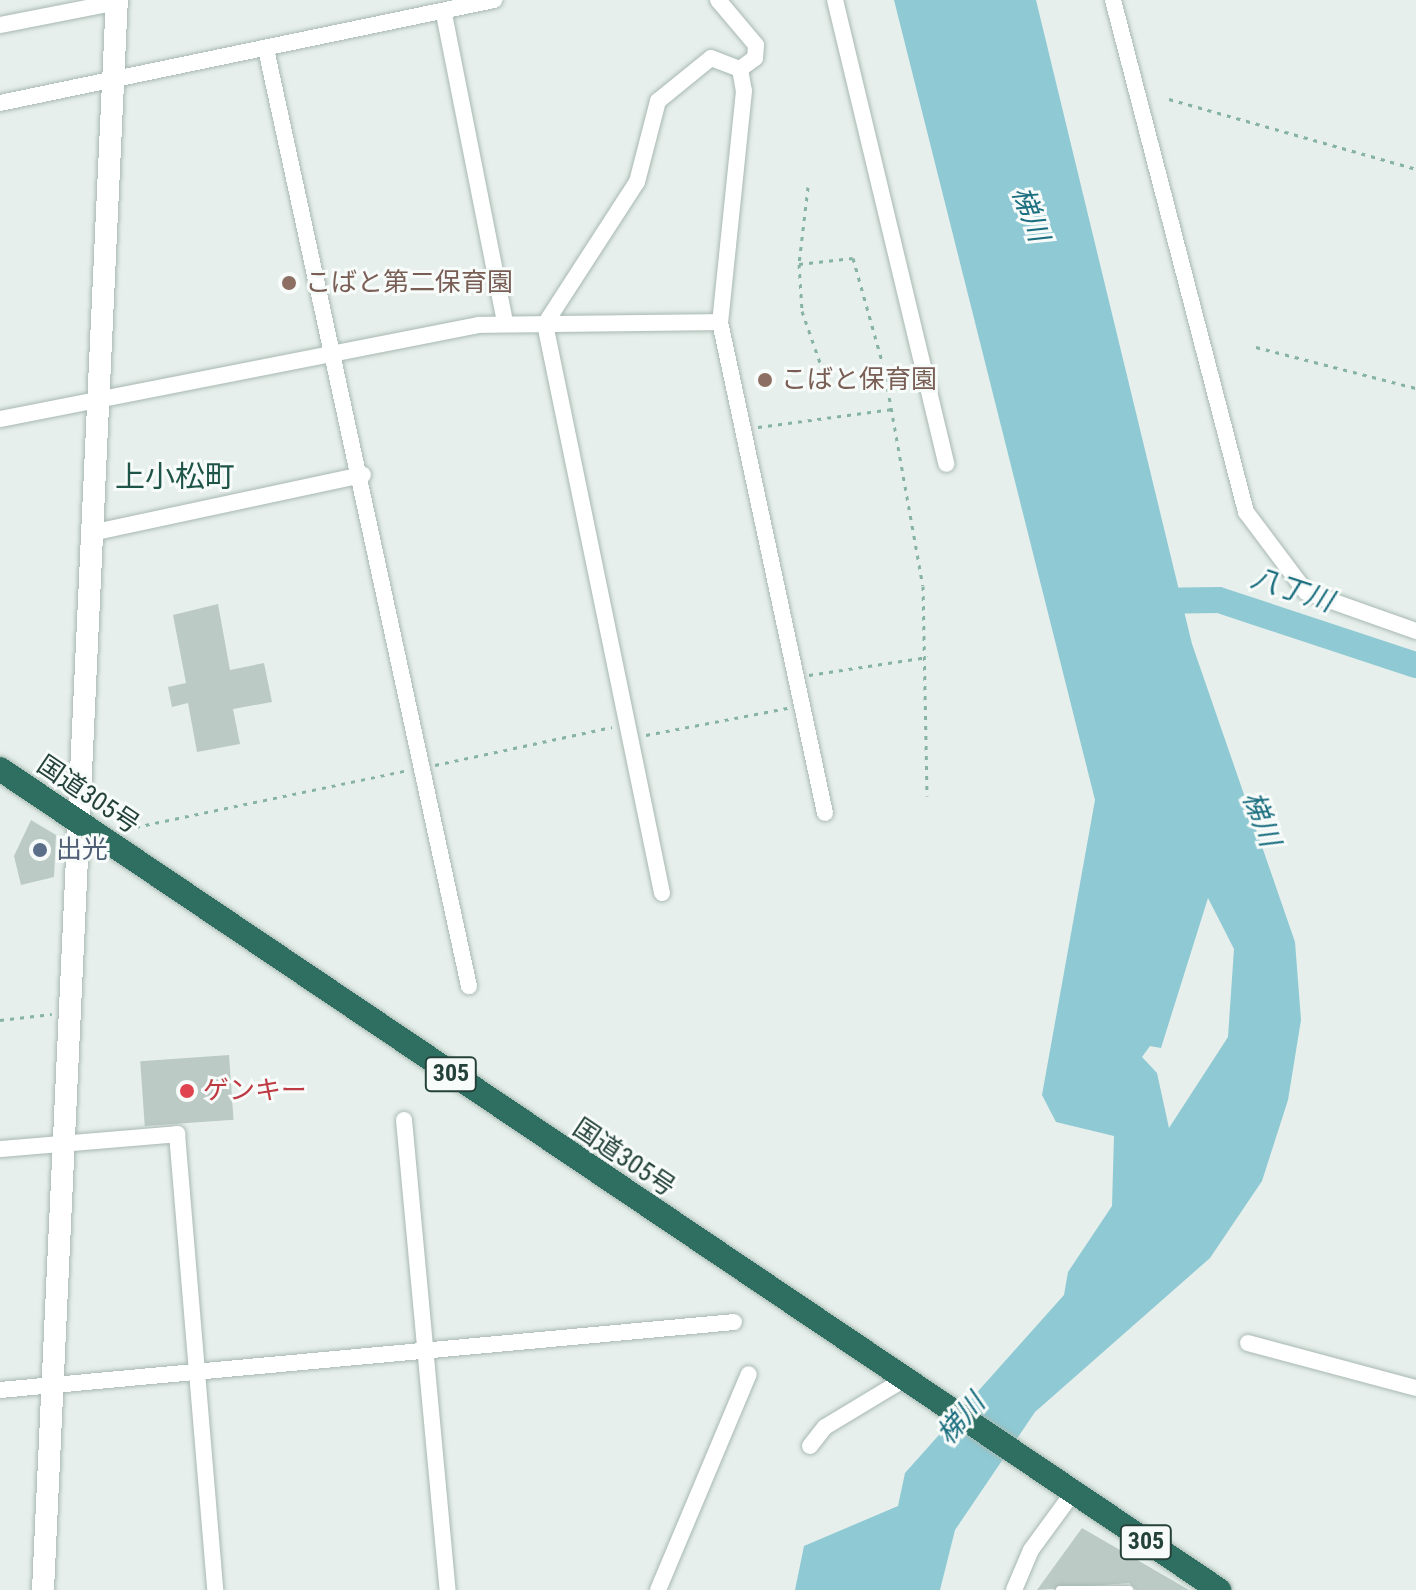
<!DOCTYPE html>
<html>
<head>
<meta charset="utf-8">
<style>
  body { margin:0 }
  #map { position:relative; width:1416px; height:1590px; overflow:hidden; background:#e6efeb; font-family:"Roboto Condensed","Noto Sans JP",sans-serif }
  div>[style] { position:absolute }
  .water>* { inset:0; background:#8ec9d4 }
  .river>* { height:26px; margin:-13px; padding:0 13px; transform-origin:13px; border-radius:13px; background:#8ec9d4 }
  .building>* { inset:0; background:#bbcac4; transform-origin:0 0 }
  .path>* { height:3px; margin-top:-1.5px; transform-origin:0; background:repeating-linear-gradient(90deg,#86b3a5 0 4px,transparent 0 10px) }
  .roads { filter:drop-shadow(0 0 2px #a8b8b2) drop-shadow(0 0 2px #a8b8b2) }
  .lane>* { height:8px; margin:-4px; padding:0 4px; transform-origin:4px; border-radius:4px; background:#fff }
  .street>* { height:16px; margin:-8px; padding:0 8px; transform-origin:8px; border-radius:8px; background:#fff }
  .secondary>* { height:22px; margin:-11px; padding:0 11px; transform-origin:11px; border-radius:11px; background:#fff }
  .highway>* { height:24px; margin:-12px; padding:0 12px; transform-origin:12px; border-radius:12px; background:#2f6f62 }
  .dots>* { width:22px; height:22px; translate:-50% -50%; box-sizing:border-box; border:4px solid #f7fbf9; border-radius:50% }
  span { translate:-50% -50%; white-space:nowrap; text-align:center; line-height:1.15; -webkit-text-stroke:6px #f7fbf9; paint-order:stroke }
  .shield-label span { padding:2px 6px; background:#f7fbf9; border:2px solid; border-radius:6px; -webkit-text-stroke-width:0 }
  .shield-label { font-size:24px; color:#24423a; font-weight:700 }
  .education-label { font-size:26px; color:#785e54 }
  .left { translate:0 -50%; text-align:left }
  .street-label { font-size:26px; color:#24423a }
  .service-label { font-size:26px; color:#4e5e75 }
  .health-label { font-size:26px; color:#be3a42 }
  .water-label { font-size:28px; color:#1c6f80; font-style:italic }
  .quarter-label { font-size:30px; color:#1f5548 }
</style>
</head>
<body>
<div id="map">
  <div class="water">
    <div style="clip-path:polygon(evenodd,894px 0,1036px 0,1192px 644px,1295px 942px,1301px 1020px,1288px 1100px,1262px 1181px,1210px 1258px,1035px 1412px,955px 1530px,940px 1590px,795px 1590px,804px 1546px,898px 1506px,905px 1473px,1064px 1295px,1068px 1272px,1112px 1206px,1114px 1136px,1056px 1122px,1042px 1095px,1095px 800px,894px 0,1208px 898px,1234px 949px,1228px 1037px,1169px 1128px,1157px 1073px,1142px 1057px,1150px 1046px,1161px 1048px,1208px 898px)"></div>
  </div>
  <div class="river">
    <div style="left:1148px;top:601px;width:71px;rotate:-0.8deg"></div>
    <div style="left:1219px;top:600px;width:207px;rotate:18.3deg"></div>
  </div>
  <div class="building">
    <div style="clip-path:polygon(218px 604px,230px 670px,264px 663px,272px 702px,233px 709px,240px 744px,197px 752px,188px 703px,172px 707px,168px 687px,186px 683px,173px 615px)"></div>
    <div style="clip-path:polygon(31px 820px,56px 835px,54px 877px,21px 885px,14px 856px)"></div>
    <div style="left:229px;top:1055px;width:65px;height:89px;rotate:86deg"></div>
    <div style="clip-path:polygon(1082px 1528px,1189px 1590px,1136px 1590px,1129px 1583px,1037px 1590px)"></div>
  </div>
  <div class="path">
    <div style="left:1169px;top:99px;width:257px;rotate:15.8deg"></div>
    <div style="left:808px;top:187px;width:78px;rotate:96.7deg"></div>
    <div style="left:799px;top:264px;width:47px;rotate:86.3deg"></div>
    <div style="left:802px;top:311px;width:64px;rotate:70.7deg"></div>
    <div style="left:799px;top:264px;width:54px;rotate:-6.3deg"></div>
    <div style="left:853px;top:258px;width:114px;rotate:74.3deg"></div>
    <div style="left:884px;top:368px;width:221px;rotate:79.9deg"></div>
    <div style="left:923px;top:586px;width:210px;rotate:88.9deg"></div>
    <div style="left:1256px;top:347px;width:165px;rotate:14.4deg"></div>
    <div style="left:758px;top:427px;width:136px;rotate:-7.6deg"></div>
    <div style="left:809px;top:675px;width:120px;rotate:-8.6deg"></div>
    <div style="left:646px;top:735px;width:145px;rotate:-10.8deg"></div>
    <div style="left:435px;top:765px;width:181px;rotate:-12.1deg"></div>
    <div style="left:126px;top:829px;width:288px;rotate:-11.8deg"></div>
    <div style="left:0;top:1020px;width:52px;rotate:-6.6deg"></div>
  </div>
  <div class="roads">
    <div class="lane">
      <div style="left:1060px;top:1590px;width:69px"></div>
    </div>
    <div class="street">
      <div style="left:718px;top:0;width:59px;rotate:49.8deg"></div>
      <div style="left:756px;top:45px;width:13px;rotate:94deg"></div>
      <div style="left:755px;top:58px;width:19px;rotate:144deg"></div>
      <div style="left:835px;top:0;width:477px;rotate:76.5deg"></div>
      <div style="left:1113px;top:0;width:529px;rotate:75.44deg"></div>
      <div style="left:1246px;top:512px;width:100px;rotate:53.1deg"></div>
      <div style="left:1306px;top:592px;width:117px;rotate:19.5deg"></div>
      <div style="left:444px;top:14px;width:314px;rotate:78.8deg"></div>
      <div style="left:0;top:25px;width:119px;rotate:-11.1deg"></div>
      <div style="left:266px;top:49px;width:959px;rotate:77.78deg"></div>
      <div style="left:0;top:103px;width:505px;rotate:-11.78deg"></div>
      <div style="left:0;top:419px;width:487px;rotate:-11.1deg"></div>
      <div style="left:478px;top:325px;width:242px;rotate:-0.7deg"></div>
      <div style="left:96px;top:532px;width:273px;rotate:-12.1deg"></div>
      <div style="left:662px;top:893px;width:581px;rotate:-101.62deg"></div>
      <div style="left:545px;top:324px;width:169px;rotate:-57.1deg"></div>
      <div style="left:637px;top:182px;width:84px;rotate:-75.5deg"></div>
      <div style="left:658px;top:101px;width:68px;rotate:-39.1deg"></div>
      <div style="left:711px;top:58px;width:31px;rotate:21deg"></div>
      <div style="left:740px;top:69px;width:22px;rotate:80deg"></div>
      <div style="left:744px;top:91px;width:232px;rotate:95.9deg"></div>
      <div style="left:720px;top:322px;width:502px;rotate:77.93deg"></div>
      <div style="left:404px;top:1120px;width:472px;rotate:84.7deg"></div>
      <div style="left:0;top:1149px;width:178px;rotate:-4.8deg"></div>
      <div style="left:177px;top:1134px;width:458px;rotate:85.2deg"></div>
      <div style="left:1248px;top:1343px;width:174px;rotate:15deg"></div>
      <div style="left:0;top:1390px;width:737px;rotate:-5.29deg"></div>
      <div style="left:810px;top:1446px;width:24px;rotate:-52deg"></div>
      <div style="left:825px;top:1427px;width:91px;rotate:-31.1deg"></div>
      <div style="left:658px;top:1590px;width:234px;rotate:-67.2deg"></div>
      <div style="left:1014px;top:1590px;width:43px;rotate:-67deg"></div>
      <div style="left:1031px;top:1550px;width:69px;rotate:-53.8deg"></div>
    </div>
    <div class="secondary">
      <div style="left:43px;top:1590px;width:1592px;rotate:-87.34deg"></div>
    </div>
    <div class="highway">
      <div style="left:0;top:769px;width:1470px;rotate:33.96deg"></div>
    </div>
  </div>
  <div class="dots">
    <div style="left:289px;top:283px;background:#8d6e63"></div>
    <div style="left:765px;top:380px;background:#8d6e63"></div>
    <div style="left:40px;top:850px;background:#5c6f8a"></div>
    <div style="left:187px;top:1091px;background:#e0444e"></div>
  </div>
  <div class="shield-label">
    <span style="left:451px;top:1074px">305</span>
    <span style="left:1146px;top:1542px">305</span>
  </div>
  <div class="education-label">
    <span class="left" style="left:305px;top:283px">こばと第二保育園</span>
    <span class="left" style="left:781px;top:380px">こばと保育園</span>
  </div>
  <div class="street-label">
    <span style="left:88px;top:795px;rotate:34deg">国道305号</span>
    <span style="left:624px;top:1158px;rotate:34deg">国道305号</span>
  </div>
  <div class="service-label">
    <span class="left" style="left:56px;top:850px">出光</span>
  </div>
  <div class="health-label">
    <span class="left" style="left:203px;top:1091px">ゲンキー</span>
  </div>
  <div class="water-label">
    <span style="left:1030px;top:214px;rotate:70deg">梯川</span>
    <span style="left:1292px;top:590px;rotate:18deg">八丁川</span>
    <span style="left:1261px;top:819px;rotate:69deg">梯川</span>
    <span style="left:961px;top:1419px;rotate:-49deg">梯川</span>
  </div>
  <div class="quarter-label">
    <span style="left:175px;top:477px">上小松町</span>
  </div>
</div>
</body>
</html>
